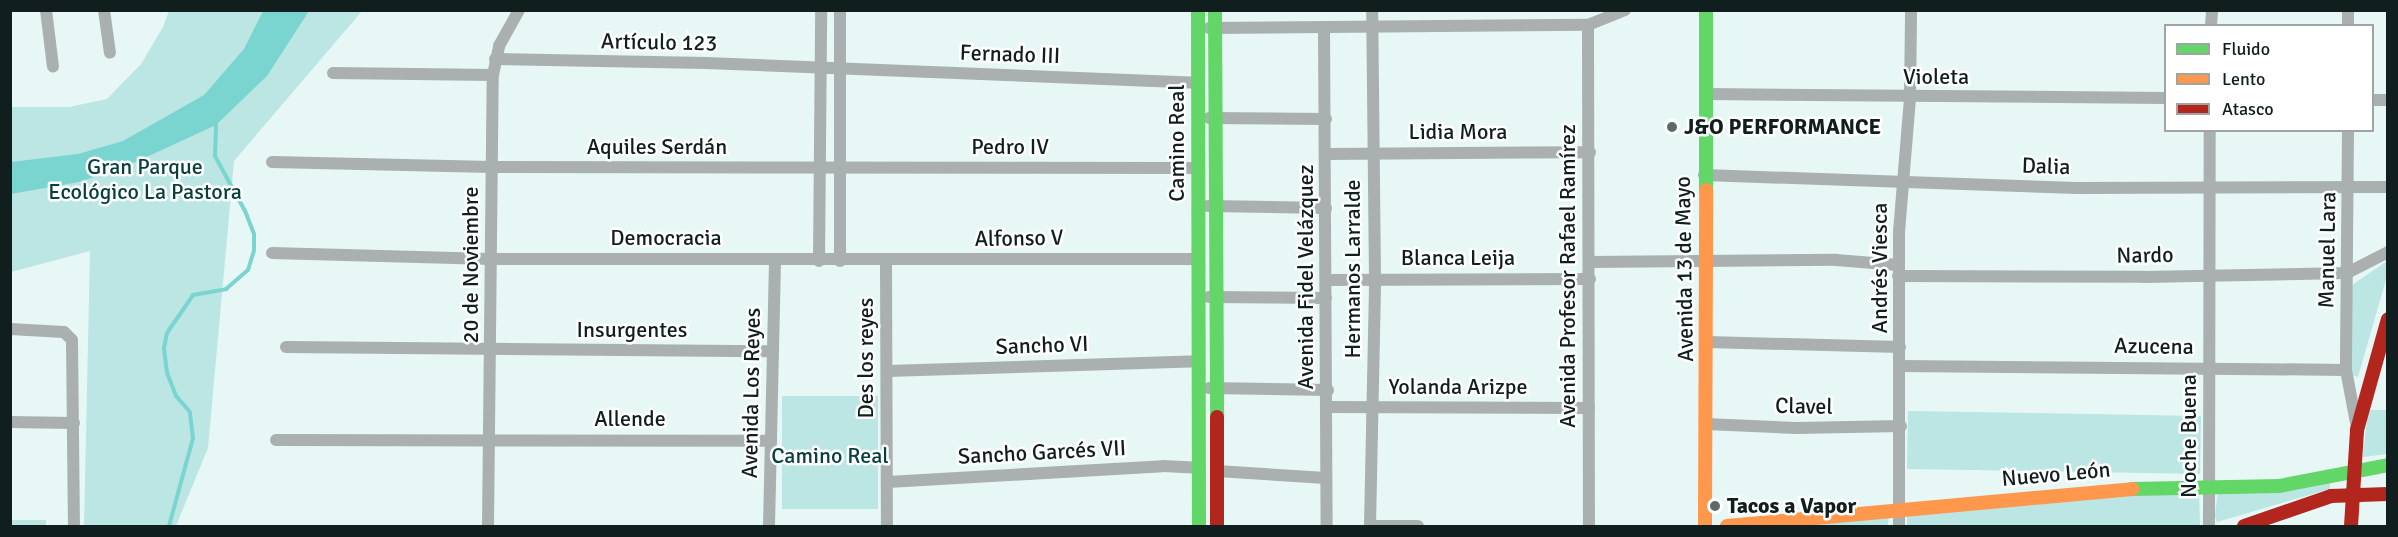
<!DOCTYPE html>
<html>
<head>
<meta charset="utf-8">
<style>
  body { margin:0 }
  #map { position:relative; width:2398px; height:537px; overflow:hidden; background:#e7f7f5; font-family:Signika,sans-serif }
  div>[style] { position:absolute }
  .green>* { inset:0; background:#bbe6e3; transform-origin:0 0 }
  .water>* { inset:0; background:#7ad4d0 }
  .stream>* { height:4px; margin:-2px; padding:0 2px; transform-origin:2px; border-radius:2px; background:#7ad4d0 }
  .street>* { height:12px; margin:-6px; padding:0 6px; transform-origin:6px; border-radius:6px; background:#a9b0af }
  .fast>* { height:14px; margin:-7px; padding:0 7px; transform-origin:7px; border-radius:7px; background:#63d668 }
  .slow>* { height:14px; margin:-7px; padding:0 7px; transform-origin:7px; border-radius:7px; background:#ff974d }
  .jam>* { height:14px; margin:-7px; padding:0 7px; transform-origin:7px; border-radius:7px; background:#b3261e }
  .dots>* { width:16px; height:16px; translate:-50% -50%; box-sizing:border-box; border:3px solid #fff; border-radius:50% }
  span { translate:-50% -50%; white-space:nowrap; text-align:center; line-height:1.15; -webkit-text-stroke:5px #fff; paint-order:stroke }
  .street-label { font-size:22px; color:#101e1d }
  .poi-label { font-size:22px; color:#101e1d; font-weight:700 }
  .left { translate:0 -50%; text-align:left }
  .park-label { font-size:22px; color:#07403e }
  .frame { position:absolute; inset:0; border:12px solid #101e1d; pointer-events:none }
  .legend { position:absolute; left:2164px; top:24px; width:210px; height:108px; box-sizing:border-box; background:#fff; border:2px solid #9fa5a5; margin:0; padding:8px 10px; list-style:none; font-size:18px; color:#101e1d }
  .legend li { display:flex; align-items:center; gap:12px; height:30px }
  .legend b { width:30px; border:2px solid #9fa5a5 }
</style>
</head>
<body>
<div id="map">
  <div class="green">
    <div style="clip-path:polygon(169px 11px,362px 11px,234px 161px,208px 448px,176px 526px,84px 526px,90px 251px,11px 272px,10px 107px,69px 107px,107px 99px,141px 64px,163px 27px)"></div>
    <div style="clip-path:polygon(2387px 261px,2387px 276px,2358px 377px,2352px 375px,2352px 285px)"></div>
    <div style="left:878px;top:396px;width:113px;height:96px;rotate:90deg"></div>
    <div style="clip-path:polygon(2368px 410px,2387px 410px,2387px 454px,2363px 457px)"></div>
    <div style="left:2201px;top:416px;width:58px;height:293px;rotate:91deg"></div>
    <div style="clip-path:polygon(2330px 482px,2330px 489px,2217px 522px,2215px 516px,2218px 490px)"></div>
    <div style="clip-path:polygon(2199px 488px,2200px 526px,1907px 526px,1907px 509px)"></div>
    <div style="clip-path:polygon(1889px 512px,1888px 526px,1753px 526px)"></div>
    <div style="left:11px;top:520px;width:35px;height:6px"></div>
  </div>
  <div class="water">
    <div style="clip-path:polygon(263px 11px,309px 11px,267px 76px,216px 125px,127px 166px,79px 182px,11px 194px,11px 162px,78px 154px,123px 141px,204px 95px,244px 49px)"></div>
  </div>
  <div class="stream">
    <div style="left:169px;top:526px;width:91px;rotate:-74.7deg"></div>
    <div style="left:193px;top:438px;width:26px;rotate:-97deg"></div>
    <div style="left:190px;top:412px;width:21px;rotate:-131deg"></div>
    <div style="left:176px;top:396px;width:25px;rotate:-111deg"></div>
    <div style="left:167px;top:373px;width:25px;rotate:-97deg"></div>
    <div style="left:164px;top:348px;width:15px;rotate:-79deg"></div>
    <div style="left:167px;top:333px;width:46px;rotate:-55.6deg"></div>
    <div style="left:193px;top:295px;width:34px;rotate:-10deg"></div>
    <div style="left:226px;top:289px;width:29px;rotate:-41deg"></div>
    <div style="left:248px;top:270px;width:21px;rotate:-73deg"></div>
    <div style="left:254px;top:250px;width:16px;rotate:-90deg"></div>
    <div style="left:254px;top:234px;width:25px;rotate:-111deg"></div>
    <div style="left:245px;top:211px;width:63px;rotate:-118.6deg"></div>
    <div style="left:215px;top:156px;width:35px;rotate:-88deg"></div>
  </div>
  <div class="street">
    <div style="left:46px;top:10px;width:57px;rotate:83deg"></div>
    <div style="left:104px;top:10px;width:43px;rotate:82.1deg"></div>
    <div style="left:840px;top:10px;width:251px;rotate:90deg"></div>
    <div style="left:1588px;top:25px;width:501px;rotate:89.89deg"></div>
    <div style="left:2211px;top:26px;width:16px;rotate:-86deg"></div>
    <div style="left:2348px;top:26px;width:16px;rotate:-90deg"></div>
    <div style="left:1324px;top:27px;width:499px;rotate:89.7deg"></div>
    <div style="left:1209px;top:28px;width:379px;rotate:-0.5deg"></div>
    <div style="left:1588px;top:25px;width:40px;rotate:-22deg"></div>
    <div style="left:495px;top:59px;width:211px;rotate:1.1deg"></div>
    <div style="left:706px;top:63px;width:491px;rotate:2.3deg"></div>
    <div style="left:333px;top:73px;width:160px;rotate:0.7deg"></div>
    <div style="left:1706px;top:94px;width:460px;rotate:0.5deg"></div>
    <div style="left:2372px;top:100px;width:16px"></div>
    <div style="left:1209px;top:118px;width:117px;rotate:0.5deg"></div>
    <div style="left:2348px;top:130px;width:240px;rotate:90.5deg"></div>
    <div style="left:2346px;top:370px;width:59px;rotate:79.3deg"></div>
    <div style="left:1326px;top:154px;width:264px;rotate:-0.4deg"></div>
    <div style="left:272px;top:162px;width:220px;rotate:1.3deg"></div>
    <div style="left:492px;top:167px;width:706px;rotate:0.08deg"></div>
    <div style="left:1704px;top:175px;width:373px;rotate:2deg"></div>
    <div style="left:2077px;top:188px;width:311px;rotate:-0.2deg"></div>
    <div style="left:1208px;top:206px;width:118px;rotate:1deg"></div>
    <div style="left:272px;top:253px;width:219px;rotate:1.6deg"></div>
    <div style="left:491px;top:259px;width:708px"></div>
    <div style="left:819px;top:261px;width:251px;rotate:-89.5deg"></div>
    <div style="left:886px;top:261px;width:265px;rotate:89.8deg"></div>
    <div style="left:1590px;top:262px;width:246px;rotate:-0.5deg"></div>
    <div style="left:1836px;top:260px;width:62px;rotate:4.6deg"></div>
    <div style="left:1898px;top:276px;width:246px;rotate:0.2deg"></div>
    <div style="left:2144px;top:277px;width:203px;rotate:-1.1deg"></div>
    <div style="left:2347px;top:273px;width:46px;rotate:-27.1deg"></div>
    <div style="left:1326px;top:280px;width:264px;rotate:-0.2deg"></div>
    <div style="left:1209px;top:297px;width:117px;rotate:0.5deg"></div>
    <div style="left:10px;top:329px;width:54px;rotate:3.2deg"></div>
    <div style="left:64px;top:332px;width:11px;rotate:45deg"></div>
    <div style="left:72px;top:340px;width:186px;rotate:89.4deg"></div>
    <div style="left:1707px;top:342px;width:193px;rotate:1.5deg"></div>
    <div style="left:286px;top:347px;width:486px;rotate:0.5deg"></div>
    <div style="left:1900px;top:366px;width:446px;rotate:0.5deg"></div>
    <div style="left:887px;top:371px;width:311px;rotate:-1.8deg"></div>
    <div style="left:1209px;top:388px;width:119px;rotate:1deg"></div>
    <div style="left:1327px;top:407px;width:262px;rotate:0.2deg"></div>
    <div style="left:10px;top:422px;width:64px;rotate:0.9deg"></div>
    <div style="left:1706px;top:424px;width:91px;rotate:2.5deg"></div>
    <div style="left:1797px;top:428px;width:104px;rotate:-1.1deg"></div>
    <div style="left:276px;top:440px;width:495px;rotate:0.1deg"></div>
    <div style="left:1217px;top:471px;width:109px;rotate:3.7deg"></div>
    <div style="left:888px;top:482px;width:275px;rotate:-3.3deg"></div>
    <div style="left:1163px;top:466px;width:35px;rotate:3deg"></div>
    <div style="left:488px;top:526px;width:451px;rotate:-89.4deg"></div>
    <div style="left:493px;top:75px;width:30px;rotate:-78deg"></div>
    <div style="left:499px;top:46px;width:41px;rotate:-60.9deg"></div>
    <div style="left:769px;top:526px;width:266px;rotate:-88.7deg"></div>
    <div style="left:1370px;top:526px;width:247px;rotate:-88.8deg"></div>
    <div style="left:1375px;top:279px;width:269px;rotate:-90.6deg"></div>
    <div style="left:1370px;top:526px;width:48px"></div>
    <div style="left:1899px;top:526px;width:294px;rotate:-90deg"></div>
    <div style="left:1899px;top:232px;width:134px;rotate:-85.3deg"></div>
    <div style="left:1910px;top:98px;width:88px;rotate:-89.3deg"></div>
    <div style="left:2209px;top:526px;width:396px;rotate:-89.9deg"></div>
  </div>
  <div class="fast">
    <div style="left:1198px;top:10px;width:516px;rotate:89.89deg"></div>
    <div style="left:1215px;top:10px;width:407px;rotate:89.7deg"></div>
    <div style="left:1706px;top:190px;width:180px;rotate:-90deg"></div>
    <div style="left:2132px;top:489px;width:147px;rotate:-1.2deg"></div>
    <div style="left:2279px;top:486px;width:111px;rotate:-10.9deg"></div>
  </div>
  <div class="slow">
    <div style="left:1705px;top:526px;width:336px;rotate:-89.8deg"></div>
    <div style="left:1727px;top:526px;width:407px;rotate:-5.2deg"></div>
  </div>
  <div class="jam">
    <div style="left:1217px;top:417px;width:109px;rotate:90deg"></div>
    <div style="left:2244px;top:526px;width:92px;rotate:-19deg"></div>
    <div style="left:2331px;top:496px;width:57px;rotate:-2deg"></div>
    <div style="left:2351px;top:526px;width:96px;rotate:-86.4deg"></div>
    <div style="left:2357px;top:430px;width:115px;rotate:-74.4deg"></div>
  </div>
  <div class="dots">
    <div style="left:1672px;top:127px;background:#5b6a69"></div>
    <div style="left:1715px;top:506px;background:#5b6a69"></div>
  </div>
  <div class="street-label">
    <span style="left:659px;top:42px;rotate:1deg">Artículo 123</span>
    <span style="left:1010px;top:54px;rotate:2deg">Fernado III</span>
    <span style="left:1936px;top:77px">Violeta</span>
    <span style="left:1458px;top:132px">Lidia Mora</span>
    <span style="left:1177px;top:143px;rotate:-90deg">Camino Real</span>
    <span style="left:657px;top:147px">Aquiles Serdán</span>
    <span style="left:1010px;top:147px">Pedro IV</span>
    <span style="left:2046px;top:166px;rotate:2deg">Dalia</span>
    <span style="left:666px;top:238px">Democracia</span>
    <span style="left:1019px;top:238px;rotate:-1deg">Alfonso V</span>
    <span style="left:2327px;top:250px;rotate:-89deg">Manuel Lara</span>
    <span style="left:2145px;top:255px;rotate:-1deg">Nardo</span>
    <span style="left:1458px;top:258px">Blanca Leija</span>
    <span style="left:471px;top:265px;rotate:-90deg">20 de Noviembre</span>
    <span style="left:1880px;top:268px;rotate:-90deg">Andrés Viesca</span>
    <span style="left:1353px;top:269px;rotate:-90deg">Hermanos Larralde</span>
    <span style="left:1684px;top:269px;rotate:-91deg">Avenida 13 de Mayo</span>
    <span style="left:1568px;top:276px;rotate:-90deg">Avenida Profesor Rafael Ramírez</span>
    <span style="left:1306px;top:277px;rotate:-90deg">Avenida Fidel Velázquez</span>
    <span style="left:632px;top:330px">Insurgentes</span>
    <span style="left:1042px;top:345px;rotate:-2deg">Sancho VI</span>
    <span style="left:2154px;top:346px;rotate:1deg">Azucena</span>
    <span style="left:866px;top:358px;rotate:-90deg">Des los reyes</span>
    <span style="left:1458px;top:387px">Yolanda Arizpe</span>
    <span style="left:751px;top:393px;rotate:-89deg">Avenida Los Reyes</span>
    <span style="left:1804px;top:406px;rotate:1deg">Clavel</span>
    <span style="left:630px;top:419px">Allende</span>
    <span style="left:2189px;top:436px;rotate:-90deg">Noche Buena</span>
    <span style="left:1042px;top:452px;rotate:-3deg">Sancho Garcés VII</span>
    <span style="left:2056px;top:474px;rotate:-5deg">Nuevo León</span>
  </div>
  <div class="poi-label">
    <span class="left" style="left:1684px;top:127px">J&amp;O PERFORMANCE</span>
    <span class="left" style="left:1727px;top:506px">Tacos a Vapor</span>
  </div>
  <div class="park-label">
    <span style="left:145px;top:179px">Gran Parque<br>Ecológico La Pastora</span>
    <span style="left:830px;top:456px">Camino Real</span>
  </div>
  <div class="frame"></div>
  <ul class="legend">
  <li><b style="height:8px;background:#63d668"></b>Fluido</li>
  <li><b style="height:8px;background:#ff974d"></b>Lento</li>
  <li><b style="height:8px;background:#b3261e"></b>Atasco</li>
  </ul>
</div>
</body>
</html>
